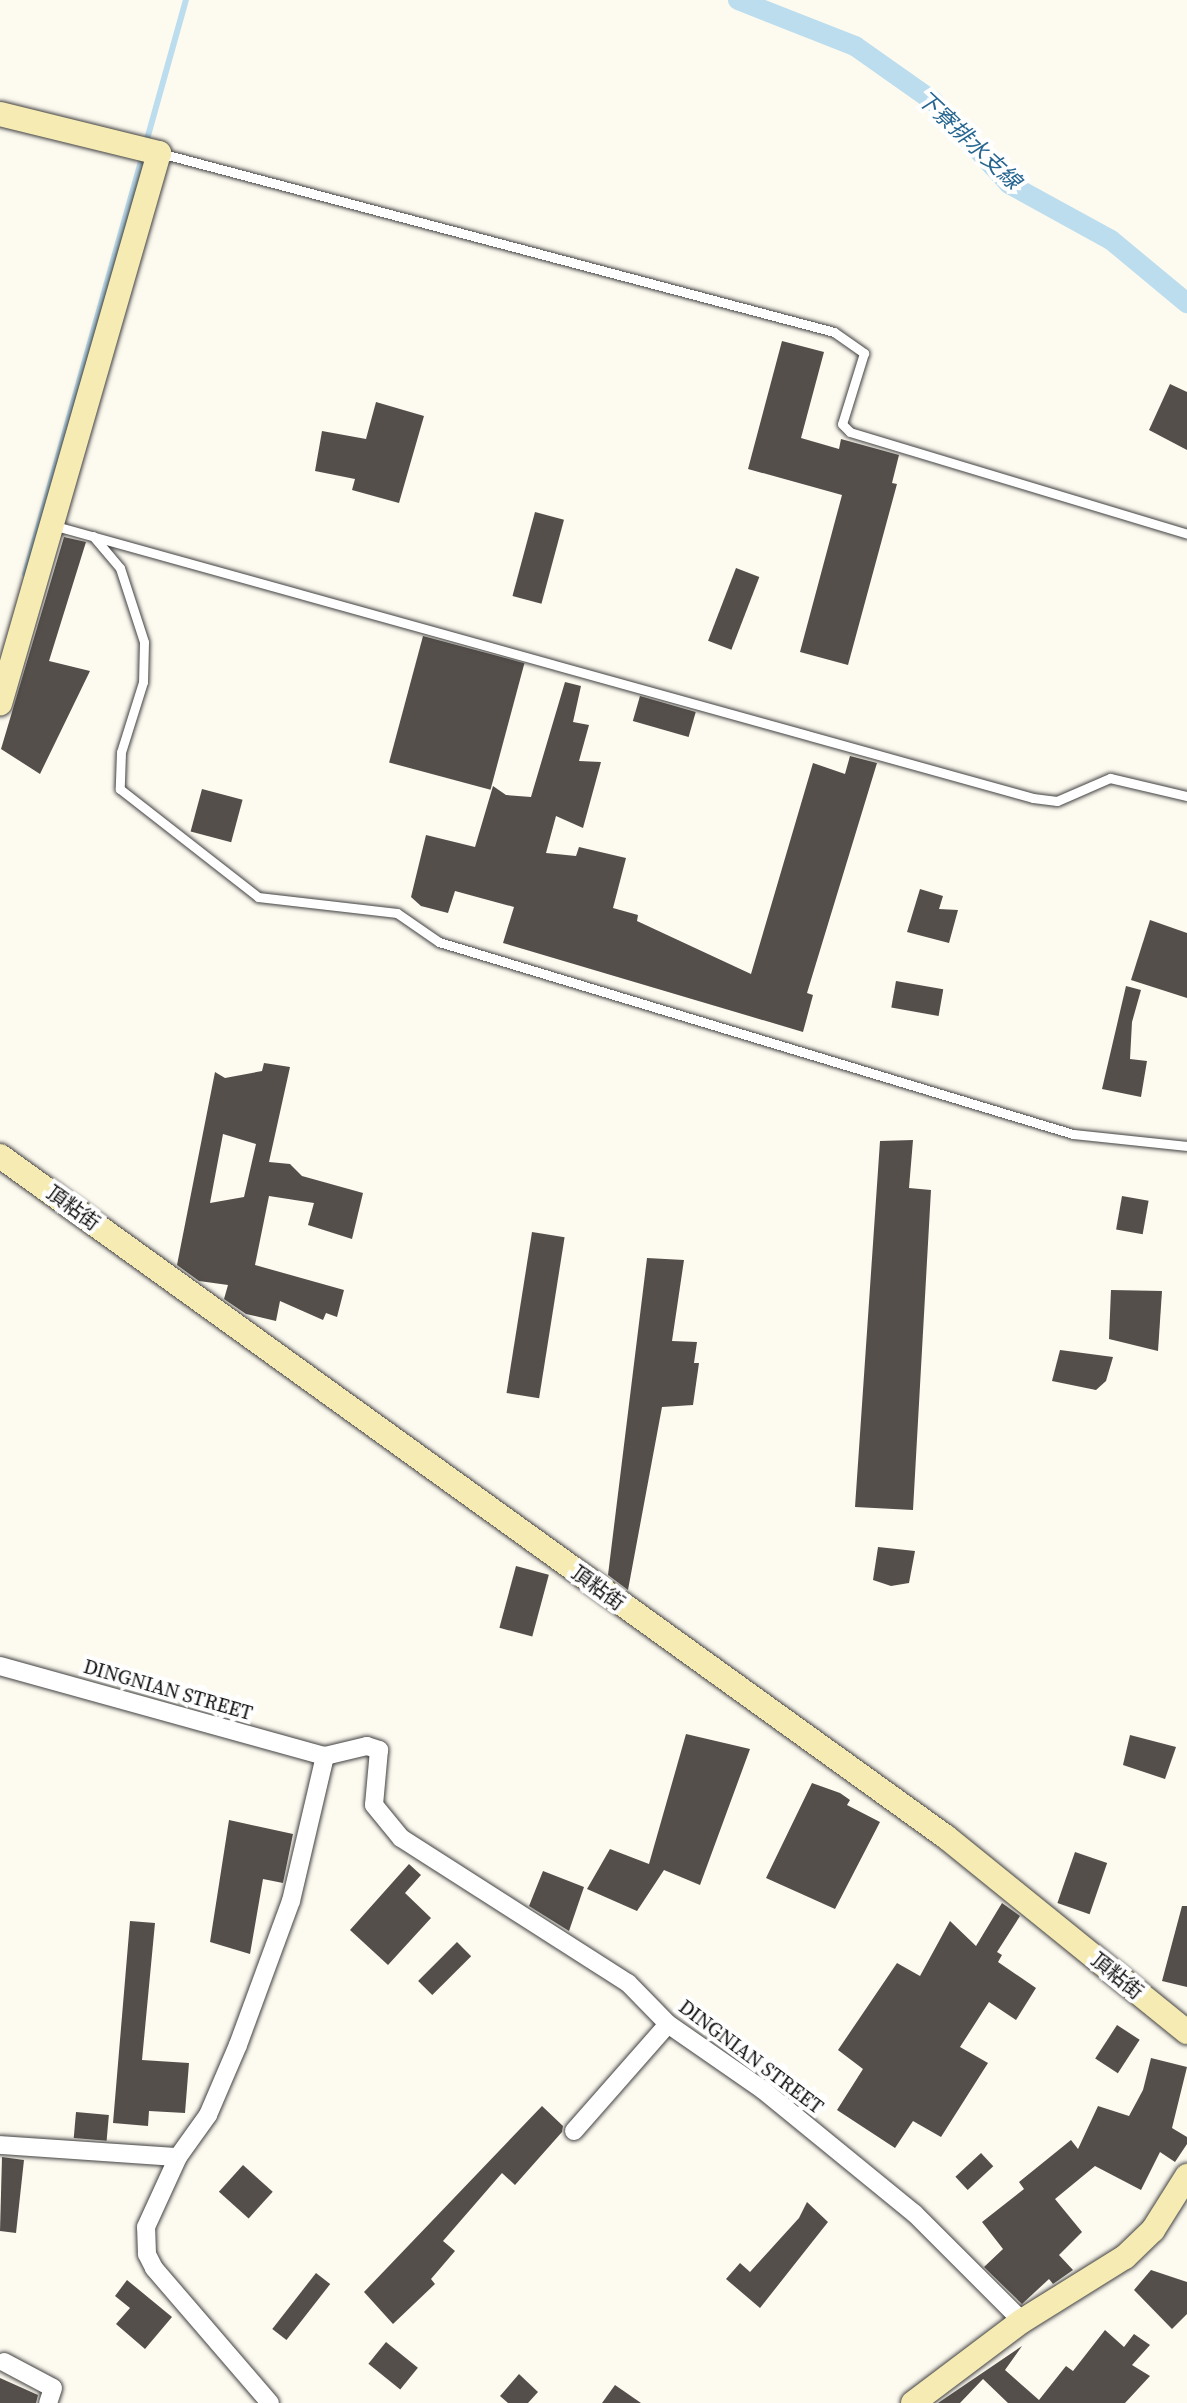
<!DOCTYPE html>
<html>
<head>
<meta charset="utf-8">
<style>
  body { margin:0 }
  #map { position:relative; width:1187px; height:2403px; overflow:hidden; background:#fdfaf0; font-family:"Source Serif 4","Noto Sans TC",serif }
  div>[style] { position:absolute }
  .stream>* { height:6px; margin:-3px; padding:0 3px; transform-origin:3px; border-radius:3px; background:#bde }
  .canal>* { height:20px; margin:-10px; padding:0 10px; transform-origin:10px; border-radius:10px; background:#bde }
  .building>* { inset:0; background:#554f4b; transform-origin:0 0 }
  .roads { filter:drop-shadow(0 0 2px #414141) drop-shadow(0 0 2px #414141) }
  .lane>* { height:9px; margin:-4.5px; padding:0 4.5px; transform-origin:4.5px; border-radius:4.5px; background:#fff }
  .street>* { height:18px; margin:-9px; padding:0 9px; transform-origin:9px; border-radius:9px; background:#fff }
  .secondary>* { height:24px; margin:-12px; padding:0 12px; transform-origin:12px; border-radius:12px; background:#f5ebb3 }
  span { translate:-50% -50%; white-space:nowrap; text-align:center; line-height:1.15; -webkit-text-stroke:8px #fff; paint-order:stroke }
  .street-label { font-size:20px; color:#0e0e0e }
  .water-label { font-size:22px; color:#276690; font-style:italic }
</style>
</head>
<body>
<div id="map">
  <div class="stream">
    <div style="left:146px;top:143px;width:148px;rotate:-74.4deg"></div>
    <div style="left:25px;top:574px;width:436px;rotate:-74.3deg"></div>
  </div>
  <div class="canal">
    <div style="left:738px;top:0;width:126px;rotate:21.5deg"></div>
    <div style="left:855px;top:46px;width:95px;rotate:35.2deg"></div>
    <div style="left:933px;top:101px;width:113px;rotate:47.5deg"></div>
    <div style="left:1009px;top:184px;width:116px;rotate:28.8deg"></div>
    <div style="left:1111px;top:240px;width:99px;rotate:39.7deg"></div>
  </div>
  <div class="building">
    <div style="clip-path:polygon(782px 341px,824px 352px,801px 438px,839px 449px,841px 439px,899px 455px,892px 483px,897px 484px,848px 665px,800px 652px,842px 495px,748px 469px)"></div>
    <div style="clip-path:polygon(1170px 384px,1187px 392px,1187px 450px,1149px 430px)"></div>
    <div style="clip-path:polygon(376px 402px,424px 416px,399px 503px,352px 490px,355px 479px,315px 471px,322px 431px,366px 439px)"></div>
    <div style="left:535px;top:512px;width:30px;height:87px;rotate:15deg"></div>
    <div style="clip-path:polygon(64px 537px,86px 542px,49px 661px,90px 671px,40px 774px,1px 749px)"></div>
    <div style="left:736px;top:568px;width:25px;height:78px;rotate:21deg"></div>
    <div style="left:423px;top:636px;width:105px;height:131px;rotate:15deg"></div>
    <div style="clip-path:polygon(565px 682px,581px 686px,573px 722px,589px 725px,579px 761px,601px 762px,583px 828px,556px 816px,546px 853px,576px 856px,579px 847px,626px 858px,613px 908px,638px 915px,637px 921px,751px 974px,813px 763px,845px 774px,850px 756px,877px 763px,807px 993px,813px 995px,803px 1032px,503px 943px,514px 907px,455px 891px,448px 913px,421px 906px,411px 897px,426px 835px,475px 847px,493px 786px,506px 795px,531px 797px)"></div>
    <div style="left:640px;top:696px;width:58px;height:26px;rotate:16deg"></div>
    <div style="left:202px;top:789px;width:42px;height:44px;rotate:15deg"></div>
    <div style="clip-path:polygon(920px 889px,943px 896px,939px 909px,958px 910px,949px 943px,907px 932px)"></div>
    <div style="clip-path:polygon(1150px 920px,1187px 933px,1187px 998px,1131px 980px)"></div>
    <div style="left:896px;top:981px;width:48px;height:27px;rotate:10deg"></div>
    <div style="clip-path:polygon(1126px 986px,1141px 990px,1132px 1022px,1130px 1059px,1147px 1061px,1141px 1097px,1102px 1089px)"></div>
    <div style="clip-path:polygon(evenodd,264px 1063px,290px 1067px,269px 1162px,290px 1164px,302px 1176px,363px 1193px,352px 1239px,308px 1225px,314px 1203px,269px 1196px,255px 1265px,344px 1290px,337px 1317px,326px 1313px,323px 1320px,280px 1301px,276px 1321px,246px 1314px,224px 1299px,228px 1285px,199px 1281px,177px 1265px,215px 1072px,225px 1078px,262px 1071px,264px 1063px,223px 1134px,256px 1144px,244px 1197px,210px 1203px,223px 1134px)"></div>
    <div style="clip-path:polygon(913px 1140px,909px 1188px,931px 1190px,913px 1510px,855px 1507px,880px 1141px)"></div>
    <div style="left:1122px;top:1196px;width:27px;height:34px;rotate:10deg"></div>
    <div style="left:532px;top:1232px;width:33px;height:163px;rotate:9deg"></div>
    <div style="clip-path:polygon(647px 1258px,684px 1260px,672px 1341px,697px 1342px,694px 1363px,699px 1363px,693px 1405px,662px 1407px,628px 1590px,608px 1575px)"></div>
    <div style="clip-path:polygon(1111px 1290px,1162px 1291px,1158px 1351px,1109px 1339px)"></div>
    <div style="clip-path:polygon(1060px 1350px,1113px 1357px,1106px 1381px,1096px 1390px,1052px 1381px)"></div>
    <div style="clip-path:polygon(878px 1547px,915px 1551px,909px 1583px,891px 1586px,873px 1580px)"></div>
    <div style="left:516px;top:1566px;width:34px;height:64px;rotate:15deg"></div>
    <div style="clip-path:polygon(686px 1734px,750px 1749px,700px 1885px,664px 1870px,637px 1911px,587px 1889px,610px 1849px,649px 1864px)"></div>
    <div style="clip-path:polygon(1130px 1735px,1176px 1747px,1165px 1779px,1123px 1765px)"></div>
    <div style="clip-path:polygon(812px 1783px,840px 1793px,850px 1800px,847px 1805px,880px 1822px,835px 1909px,766px 1878px)"></div>
    <div style="clip-path:polygon(229px 1820px,293px 1834px,283px 1883px,263px 1879px,250px 1954px,210px 1942px)"></div>
    <div style="left:1075px;top:1852px;width:34px;height:54px;rotate:19deg"></div>
    <div style="clip-path:polygon(409px 1864px,421px 1875px,405px 1893px,431px 1918px,388px 1965px,350px 1930px)"></div>
    <div style="clip-path:polygon(543px 1871px,584px 1887px,569px 1931px,529px 1906px)"></div>
    <div style="clip-path:polygon(1002px 1903px,1020px 1916px,997px 1952px,1002px 1955px,998px 1962px,1036px 1988px,1016px 2020px,989px 2002px,960px 2047px,988px 2063px,941px 2137px,913px 2121px,895px 2148px,837px 2110px,863px 2069px,838px 2050px,897px 1963px,920px 1976px,950px 1921px,976px 1946px)"></div>
    <div style="clip-path:polygon(1182px 1906px,1187px 1906px,1187px 1987px,1162px 1981px)"></div>
    <div style="clip-path:polygon(130px 1921px,155px 1923px,142px 2060px,189px 2063px,185px 2113px,149px 2111px,148px 2126px,113px 2123px)"></div>
    <div style="left:457px;top:1942px;width:20px;height:55px;rotate:45deg"></div>
    <div style="left:1117px;top:2025px;width:27px;height:40px;rotate:33deg"></div>
    <div style="clip-path:polygon(1151px 2058px,1187px 2067px,1172px 2128px,1187px 2137px,1187px 2144px,1175px 2162px,1160px 2152px,1141px 2190px,1095px 2166px,1055px 2199px,1082px 2232px,1059px 2255px,1073px 2270px,1053px 2284px,1049px 2279px,1022px 2304px,984px 2267px,1003px 2249px,982px 2222px,1024px 2189px,1019px 2182px,1071px 2140px,1078px 2149px,1098px 2106px,1129px 2116px,1143px 2090px)"></div>
    <div style="clip-path:polygon(542px 2106px,563px 2126px,562px 2132px,515px 2185px,502px 2173px,443px 2241px,455px 2251px,431px 2279px,435px 2284px,393px 2324px,364px 2292px)"></div>
    <div style="left:76px;top:2112px;width:33px;height:26px;rotate:5deg"></div>
    <div style="left:981px;top:2153px;width:18px;height:35px;rotate:47deg"></div>
    <div style="clip-path:polygon(2px 2157px,24px 2160px,16px 2233px,0 2231px)"></div>
    <div style="left:243px;top:2165px;width:40px;height:36px;rotate:42deg"></div>
    <div style="clip-path:polygon(807px 2202px,828px 2222px,760px 2308px,726px 2279px,740px 2263px,750px 2272px,799px 2218px)"></div>
    <div style="clip-path:polygon(1151px 2270px,1187px 2282px,1187px 2314px,1172px 2329px,1134px 2290px)"></div>
    <div style="left:316px;top:2273px;width:18px;height:71px;rotate:38deg"></div>
    <div style="clip-path:polygon(127px 2280px,172px 2317px,145px 2349px,116px 2324px,130px 2308px,115px 2296px)"></div>
    <div style="clip-path:polygon(1105px 2330px,1124px 2347px,1134px 2334px,1150px 2345px,1132px 2365px,1150px 2376px,1125px 2403px,1008px 2403px,983px 2379px,960px 2403px,938px 2403px,1022px 2346px,1005px 2370px,1039px 2400px,1066px 2366px,1073px 2371px)"></div>
    <div style="left:386px;top:2342px;width:41px;height:28px;rotate:39deg"></div>
    <div style="clip-path:polygon(519px 2374px,538px 2392px,528px 2403px,508px 2403px,500px 2396px)"></div>
    <div style="clip-path:polygon(0 2378px,38px 2395px,36px 2403px,0 2403px)"></div>
    <div style="clip-path:polygon(615px 2385px,641px 2403px,602px 2403px)"></div>
  </div>
  <div class="roads">
    <div class="lane">
      <div style="left:160px;top:153px;width:697px;rotate:14.87deg"></div>
      <div style="left:834px;top:332px;width:37px;rotate:35deg"></div>
      <div style="left:864px;top:353px;width:74px;rotate:107.2deg"></div>
      <div style="left:842px;top:424px;width:11px;rotate:45deg"></div>
      <div style="left:850px;top:432px;width:352px;rotate:16.8deg"></div>
      <div style="left:52px;top:525px;width:1018px;rotate:15.55deg"></div>
      <div style="left:1033px;top:798px;width:24px;rotate:7deg"></div>
      <div style="left:1057px;top:801px;width:58px;rotate:-23.5deg"></div>
      <div style="left:1110px;top:778px;width:79px;rotate:13.2deg"></div>
      <div style="left:93px;top:536px;width:42px;rotate:49.8deg"></div>
      <div style="left:120px;top:568px;width:78px;rotate:72deg"></div>
      <div style="left:144px;top:642px;width:40px;rotate:91.4deg"></div>
      <div style="left:143px;top:682px;width:73px;rotate:107.4deg"></div>
      <div style="left:121px;top:752px;width:37px;rotate:92deg"></div>
      <div style="left:120px;top:789px;width:175px;rotate:38deg"></div>
      <div style="left:258px;top:897px;width:140px;rotate:6.6deg"></div>
      <div style="left:397px;top:913px;width:51px;rotate:34.6deg"></div>
      <div style="left:439px;top:942px;width:662px;rotate:16.85deg"></div>
      <div style="left:1073px;top:1134px;width:115px;rotate:6deg"></div>
    </div>
    <div class="street">
      <div style="left:0;top:1666px;width:337px;rotate:15.5deg"></div>
      <div style="left:325px;top:1756px;width:43px;rotate:-13.4deg"></div>
      <div style="left:367px;top:1746px;width:13px;rotate:18deg"></div>
      <div style="left:379px;top:1750px;width:55px;rotate:95.2deg"></div>
      <div style="left:374px;top:1805px;width:43px;rotate:50.7deg"></div>
      <div style="left:401px;top:1838px;width:269px;rotate:32.6deg"></div>
      <div style="left:628px;top:1983px;width:57px;rotate:45.7deg"></div>
      <div style="left:668px;top:2024px;width:116px;rotate:34.8deg"></div>
      <div style="left:763px;top:2090px;width:195px;rotate:39.2deg"></div>
      <div style="left:914px;top:2213px;width:153px;rotate:45deg"></div>
      <div style="left:574px;top:2131px;width:142px;rotate:-48.7deg"></div>
      <div style="left:0;top:2145px;width:178px;rotate:3.9deg"></div>
      <div style="left:4px;top:2362px;width:55px;rotate:28deg"></div>
      <div style="left:53px;top:2388px;width:16px;rotate:108deg"></div>
      <div style="left:270px;top:2403px;width:178px;rotate:-130.7deg"></div>
      <div style="left:154px;top:2268px;width:16px;rotate:-117deg"></div>
      <div style="left:147px;top:2254px;width:27px;rotate:-92deg"></div>
      <div style="left:146px;top:2227px;width:77px;rotate:-65.4deg"></div>
      <div style="left:178px;top:2157px;width:52px;rotate:-54.5deg"></div>
      <div style="left:208px;top:2115px;width:76px;rotate:-66.8deg"></div>
      <div style="left:238px;top:2045px;width:153px;rotate:-69.8deg"></div>
      <div style="left:291px;top:1901px;width:149px;rotate:-76.8deg"></div>
    </div>
    <div class="secondary">
      <div style="left:0;top:114px;width:164px;rotate:13.8deg"></div>
      <div style="left:159px;top:153px;width:573px;rotate:106.1deg"></div>
      <div style="left:0;top:1156px;width:1166px;rotate:35.75deg"></div>
      <div style="left:946px;top:1837px;width:310px;rotate:39deg"></div>
      <div style="left:913px;top:2403px;width:136px;rotate:-37deg"></div>
      <div style="left:1022px;top:2321px;width:121px;rotate:-31.9deg"></div>
      <div style="left:1125px;top:2257px;width:39px;rotate:-44deg"></div>
      <div style="left:1153px;top:2230px;width:64px;rotate:-57.8deg"></div>
    </div>
  </div>
  <div class="street-label">
    <span style="left:73px;top:1208px;rotate:36deg">頂粘街</span>
    <span style="left:598px;top:1588px;rotate:36deg">頂粘街</span>
    <span style="left:168px;top:1690px;rotate:16deg">DINGNIAN STREET</span>
    <span style="left:1117px;top:1976px;rotate:39deg">頂粘街</span>
    <span style="left:751px;top:2057px;rotate:37deg">DINGNIAN STREET</span>
  </div>
  <div class="water-label">
    <span style="left:969px;top:140px;rotate:43deg">下寮排水支線</span>
  </div>
</div>
</body>
</html>
